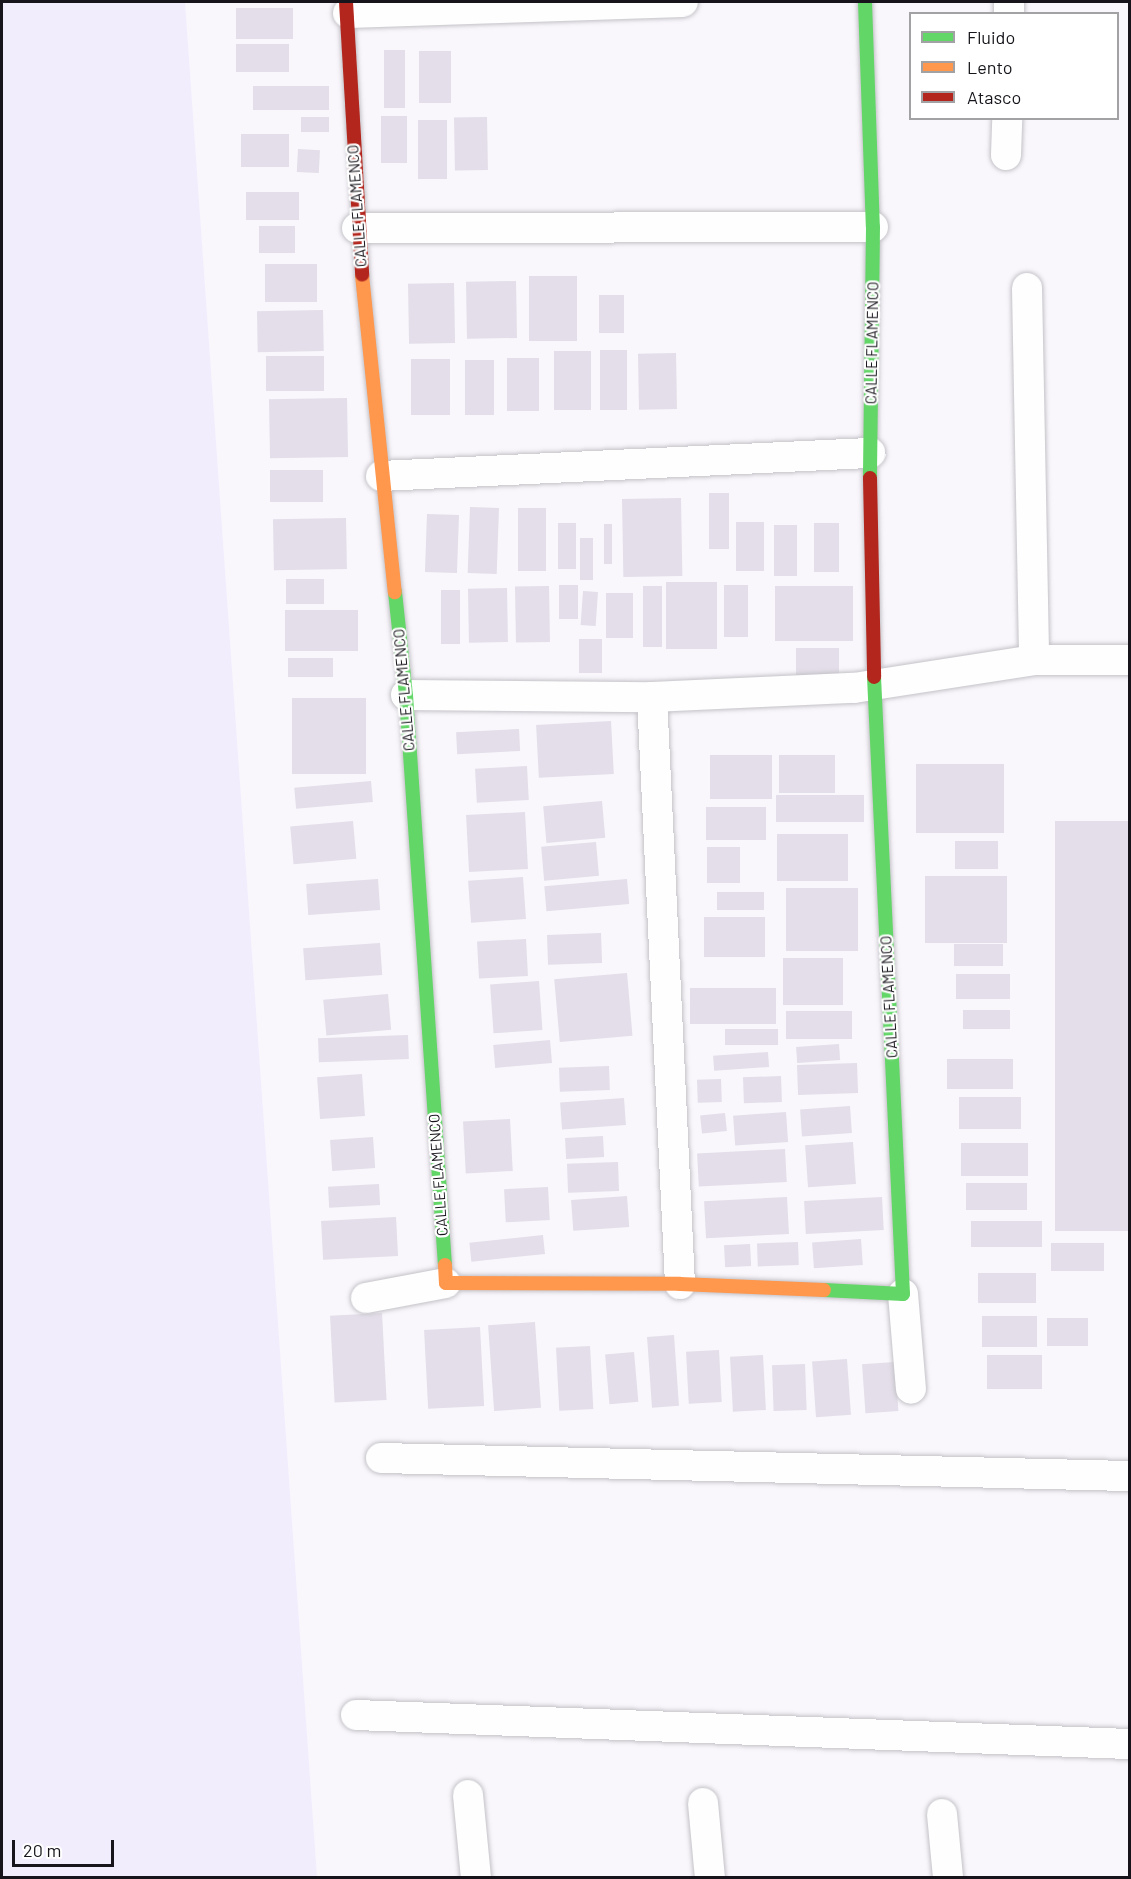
<!DOCTYPE html>
<html>
<head>
<meta charset="utf-8">
<style>
  body { margin:0 }
  #map { position:relative; width:1131px; height:1879px; overflow:hidden; background:#f9f7fc; font-family:Barlow,sans-serif }
  div>[style] { position:absolute }
  .green>* { inset:0; background:#f2edfd }
  .building>* { inset:0; background:#e3dee9; transform-origin:0 0 }
  .roads { filter:drop-shadow(0 0 2px #c4c2c7) drop-shadow(0 0 2px #c4c2c7) }
  .street>* { height:30px; margin:-15px; padding:0 15px; transform-origin:15px; border-radius:15px; background:#fefeff }
  .fast>* { height:14px; margin:-7px; padding:0 7px; transform-origin:7px; border-radius:7px; background:#63d668 }
  .slow>* { height:14px; margin:-7px; padding:0 7px; transform-origin:7px; border-radius:7px; background:#ff974d }
  .jam>* { height:14px; margin:-7px; padding:0 7px; transform-origin:7px; border-radius:7px; background:#b3261e }
  span { translate:-50% -50%; white-space:nowrap; text-align:center; line-height:1.15; -webkit-text-stroke:4.5px #fff; paint-order:stroke }
  .street-label { font-size:15px; color:#17151b }
  .frame { position:absolute; inset:0; border:3px solid #17151b; pointer-events:none }
  .legend { position:absolute; left:909px; top:12px; width:210px; height:108px; box-sizing:border-box; background:#fff; border:2px solid #a2a1a4; margin:0; padding:8px 10px; list-style:none; font-size:18px; color:#17151b }
  .legend li { display:flex; align-items:center; gap:12px; height:30px }
  .legend b { width:30px; border:2px solid #a2a1a4 }
  .scale { position:absolute; left:12px; top:1840px; width:102px; height:27px; box-sizing:border-box; border:3px solid #17151b; border-top:0; padding-left:8px; font-size:18px; line-height:21px; white-space:nowrap; color:#17151b; -webkit-text-stroke:4px #fff; paint-order:stroke }
</style>
</head>
<body>
<div id="map">
  <div class="green">
    <div style="clip-path:polygon(2px 2px,185px 2px,317px 1877px,2px 1877px)"></div>
  </div>
  <div class="building">
    <div style="left:236px;top:8px;width:57px;height:31px"></div>
    <div style="left:236px;top:44px;width:53px;height:28px"></div>
    <div style="left:384px;top:50px;width:21px;height:58px"></div>
    <div style="left:419px;top:51px;width:32px;height:52px"></div>
    <div style="left:329px;top:86px;width:24px;height:76px;rotate:90deg"></div>
    <div style="left:381px;top:116px;width:26px;height:47px"></div>
    <div style="left:301px;top:117px;width:28px;height:15px"></div>
    <div style="left:487px;top:117px;width:53px;height:33px;rotate:89deg"></div>
    <div style="left:418px;top:120px;width:29px;height:59px"></div>
    <div style="left:241px;top:134px;width:48px;height:33px"></div>
    <div style="left:298px;top:149px;width:22px;height:23px;rotate:3deg"></div>
    <div style="left:246px;top:192px;width:53px;height:28px"></div>
    <div style="left:259px;top:226px;width:36px;height:27px"></div>
    <div style="left:265px;top:264px;width:52px;height:38px"></div>
    <div style="left:529px;top:276px;width:48px;height:65px"></div>
    <div style="left:516px;top:281px;width:57px;height:50px;rotate:89deg"></div>
    <div style="left:454px;top:283px;width:60px;height:46px;rotate:89deg"></div>
    <div style="left:599px;top:295px;width:25px;height:38px"></div>
    <div style="left:323px;top:310px;width:41px;height:66px;rotate:89deg"></div>
    <div style="left:600px;top:350px;width:27px;height:60px"></div>
    <div style="left:554px;top:351px;width:37px;height:59px"></div>
    <div style="left:676px;top:353px;width:56px;height:38px;rotate:89deg"></div>
    <div style="left:266px;top:356px;width:58px;height:35px"></div>
    <div style="left:507px;top:358px;width:32px;height:53px"></div>
    <div style="left:411px;top:359px;width:39px;height:56px"></div>
    <div style="left:465px;top:360px;width:29px;height:55px"></div>
    <div style="left:347px;top:398px;width:59px;height:78px;rotate:89deg"></div>
    <div style="left:270px;top:470px;width:53px;height:32px"></div>
    <div style="left:709px;top:493px;width:20px;height:56px"></div>
    <div style="left:681px;top:498px;width:78px;height:59px;rotate:89deg"></div>
    <div style="left:470px;top:507px;width:29px;height:66px;rotate:2deg"></div>
    <div style="left:518px;top:508px;width:28px;height:63px"></div>
    <div style="left:427px;top:514px;width:32px;height:58px;rotate:2deg"></div>
    <div style="left:346px;top:518px;width:51px;height:73px;rotate:89deg"></div>
    <div style="left:736px;top:522px;width:28px;height:49px"></div>
    <div style="left:558px;top:523px;width:18px;height:46px"></div>
    <div style="left:839px;top:523px;width:49px;height:25px;rotate:90deg"></div>
    <div style="left:604px;top:524px;width:8px;height:40px"></div>
    <div style="left:774px;top:525px;width:23px;height:51px"></div>
    <div style="left:580px;top:538px;width:13px;height:42px"></div>
    <div style="left:286px;top:579px;width:38px;height:25px"></div>
    <div style="left:666px;top:582px;width:51px;height:67px"></div>
    <div style="left:559px;top:585px;width:19px;height:34px"></div>
    <div style="left:748px;top:585px;width:52px;height:24px;rotate:90deg"></div>
    <div style="left:549px;top:586px;width:56px;height:34px;rotate:89deg"></div>
    <div style="left:643px;top:586px;width:19px;height:61px"></div>
    <div style="left:775px;top:586px;width:78px;height:55px"></div>
    <div style="left:507px;top:588px;width:54px;height:39px;rotate:89deg"></div>
    <div style="left:441px;top:590px;width:19px;height:54px"></div>
    <div style="left:583px;top:591px;width:15px;height:34px;rotate:4deg"></div>
    <div style="left:606px;top:593px;width:27px;height:45px"></div>
    <div style="left:285px;top:610px;width:73px;height:41px"></div>
    <div style="left:602px;top:639px;width:34px;height:23px;rotate:90deg"></div>
    <div style="left:796px;top:648px;width:43px;height:31px"></div>
    <div style="left:288px;top:658px;width:45px;height:19px"></div>
    <div style="left:292px;top:698px;width:74px;height:76px"></div>
    <div style="left:611px;top:721px;width:53px;height:75px;rotate:87deg"></div>
    <div style="left:519px;top:729px;width:22px;height:63px;rotate:87deg"></div>
    <div style="left:710px;top:755px;width:62px;height:44px"></div>
    <div style="left:779px;top:755px;width:56px;height:38px"></div>
    <div style="left:916px;top:764px;width:88px;height:69px"></div>
    <div style="left:527px;top:766px;width:34px;height:52px;rotate:87deg"></div>
    <div style="left:371px;top:781px;width:21px;height:77px;rotate:85deg"></div>
    <div style="left:776px;top:795px;width:88px;height:27px"></div>
    <div style="left:602px;top:801px;width:37px;height:59px;rotate:85deg"></div>
    <div style="left:706px;top:807px;width:60px;height:33px"></div>
    <div style="left:525px;top:812px;width:57px;height:59px;rotate:87deg"></div>
    <div style="left:353px;top:821px;width:38px;height:63px;rotate:85deg"></div>
    <div style="left:1055px;top:821px;width:75px;height:410px"></div>
    <div style="left:848px;top:834px;width:47px;height:71px;rotate:90deg"></div>
    <div style="left:955px;top:841px;width:43px;height:28px"></div>
    <div style="left:596px;top:842px;width:34px;height:55px;rotate:85deg"></div>
    <div style="left:740px;top:847px;width:36px;height:33px;rotate:90deg"></div>
    <div style="left:925px;top:876px;width:82px;height:67px"></div>
    <div style="left:523px;top:877px;width:42px;height:55px;rotate:86deg"></div>
    <div style="left:378px;top:879px;width:31px;height:72px;rotate:86deg"></div>
    <div style="left:627px;top:879px;width:25px;height:83px;rotate:85deg"></div>
    <div style="left:786px;top:888px;width:72px;height:63px"></div>
    <div style="left:764px;top:892px;width:18px;height:47px;rotate:90deg"></div>
    <div style="left:765px;top:917px;width:40px;height:61px;rotate:90deg"></div>
    <div style="left:601px;top:933px;width:30px;height:54px;rotate:88deg"></div>
    <div style="left:526px;top:939px;width:37px;height:49px;rotate:87deg"></div>
    <div style="left:380px;top:943px;width:32px;height:77px;rotate:86deg"></div>
    <div style="left:954px;top:944px;width:49px;height:22px"></div>
    <div style="left:783px;top:958px;width:60px;height:47px"></div>
    <div style="left:627px;top:973px;width:63px;height:73px;rotate:85deg"></div>
    <div style="left:956px;top:974px;width:54px;height:25px"></div>
    <div style="left:539px;top:981px;width:49px;height:49px;rotate:86deg"></div>
    <div style="left:776px;top:988px;width:36px;height:86px;rotate:90deg"></div>
    <div style="left:388px;top:994px;width:36px;height:65px;rotate:85deg"></div>
    <div style="left:963px;top:1010px;width:47px;height:19px"></div>
    <div style="left:786px;top:1011px;width:66px;height:28px"></div>
    <div style="left:725px;top:1029px;width:53px;height:16px"></div>
    <div style="left:408px;top:1035px;width:24px;height:90px;rotate:88deg"></div>
    <div style="left:550px;top:1040px;width:23px;height:57px;rotate:85deg"></div>
    <div style="left:839px;top:1044px;width:16px;height:43px;rotate:86deg"></div>
    <div style="left:768px;top:1052px;width:15px;height:55px;rotate:86deg"></div>
    <div style="left:1013px;top:1059px;width:30px;height:66px;rotate:90deg"></div>
    <div style="left:857px;top:1063px;width:30px;height:60px;rotate:88deg"></div>
    <div style="left:609px;top:1066px;width:24px;height:50px;rotate:88deg"></div>
    <div style="left:362px;top:1074px;width:42px;height:45px;rotate:86deg"></div>
    <div style="left:781px;top:1076px;width:26px;height:38px;rotate:88deg"></div>
    <div style="left:721px;top:1079px;width:23px;height:24px;rotate:88deg"></div>
    <div style="left:959px;top:1097px;width:62px;height:32px"></div>
    <div style="left:624px;top:1098px;width:27px;height:64px;rotate:86deg"></div>
    <div style="left:850px;top:1106px;width:27px;height:50px;rotate:86deg"></div>
    <div style="left:786px;top:1112px;width:30px;height:53px;rotate:86deg"></div>
    <div style="left:725px;top:1113px;width:18px;height:25px;rotate:84deg"></div>
    <div style="left:510px;top:1119px;width:52px;height:47px;rotate:87deg"></div>
    <div style="left:603px;top:1136px;width:21px;height:38px;rotate:87deg"></div>
    <div style="left:373px;top:1137px;width:31px;height:43px;rotate:86deg"></div>
    <div style="left:853px;top:1142px;width:42px;height:48px;rotate:86deg"></div>
    <div style="left:1028px;top:1143px;width:33px;height:67px;rotate:90deg"></div>
    <div style="left:785px;top:1149px;width:33px;height:88px;rotate:87deg"></div>
    <div style="left:618px;top:1162px;width:29px;height:51px;rotate:88deg"></div>
    <div style="left:966px;top:1183px;width:61px;height:27px"></div>
    <div style="left:379px;top:1184px;width:21px;height:51px;rotate:87deg"></div>
    <div style="left:548px;top:1187px;width:33px;height:44px;rotate:87deg"></div>
    <div style="left:627px;top:1196px;width:31px;height:56px;rotate:86deg"></div>
    <div style="left:787px;top:1197px;width:37px;height:83px;rotate:87deg"></div>
    <div style="left:882px;top:1197px;width:33px;height:78px;rotate:87deg"></div>
    <div style="left:396px;top:1217px;width:39px;height:75px;rotate:87deg"></div>
    <div style="left:971px;top:1221px;width:71px;height:26px"></div>
    <div style="left:543px;top:1235px;width:19px;height:74px;rotate:84deg"></div>
    <div style="left:861px;top:1239px;width:26px;height:49px;rotate:86deg"></div>
    <div style="left:798px;top:1242px;width:23px;height:41px;rotate:88deg"></div>
    <div style="left:1051px;top:1243px;width:53px;height:28px"></div>
    <div style="left:750px;top:1244px;width:22px;height:26px;rotate:87deg"></div>
    <div style="left:978px;top:1273px;width:58px;height:30px"></div>
    <div style="left:382px;top:1313px;width:87px;height:52px;rotate:87deg"></div>
    <div style="left:1037px;top:1316px;width:31px;height:55px;rotate:90deg"></div>
    <div style="left:1047px;top:1318px;width:41px;height:28px"></div>
    <div style="left:535px;top:1322px;width:86px;height:47px;rotate:86deg"></div>
    <div style="left:480px;top:1327px;width:79px;height:56px;rotate:87deg"></div>
    <div style="left:674px;top:1335px;width:71px;height:27px;rotate:86deg"></div>
    <div style="left:590px;top:1346px;width:63px;height:34px;rotate:87deg"></div>
    <div style="left:719px;top:1350px;width:52px;height:33px;rotate:87deg"></div>
    <div style="left:634px;top:1352px;width:50px;height:29px;rotate:85deg"></div>
    <div style="left:763px;top:1355px;width:55px;height:33px;rotate:87deg"></div>
    <div style="left:987px;top:1355px;width:55px;height:34px"></div>
    <div style="left:847px;top:1359px;width:56px;height:35px;rotate:86deg"></div>
    <div style="left:895px;top:1362px;width:49px;height:33px;rotate:86deg"></div>
    <div style="left:805px;top:1364px;width:46px;height:33px;rotate:88deg"></div>
  </div>
  <div class="roads">
    <div class="street">
      <div style="left:348px;top:13px;width:335px;rotate:-1.9deg"></div>
      <div style="left:1009px;top:14px;width:12px;rotate:-90deg"></div>
      <div style="left:1006px;top:155px;width:37px;rotate:-88deg"></div>
      <div style="left:357px;top:228px;width:516px;rotate:-0.11deg"></div>
      <div style="left:1027px;top:288px;width:372px;rotate:88.9deg"></div>
      <div style="left:381px;top:476px;width:490px;rotate:-2.7deg"></div>
      <div style="left:406px;top:695px;width:246px;rotate:0.5deg"></div>
      <div style="left:652px;top:697px;width:202px;rotate:-2.6deg"></div>
      <div style="left:854px;top:688px;width:182px;rotate:-8.8deg"></div>
      <div style="left:1034px;top:660px;width:96px"></div>
      <div style="left:652px;top:697px;width:588px;rotate:87.27deg"></div>
      <div style="left:903px;top:1294px;width:95px;rotate:85.2deg"></div>
      <div style="left:366px;top:1298px;width:81px;rotate:-10.6deg"></div>
      <div style="left:381px;top:1458px;width:749px;rotate:1.38deg"></div>
      <div style="left:356px;top:1715px;width:775px;rotate:2.15deg"></div>
      <div style="left:468px;top:1795px;width:83px;rotate:84.5deg"></div>
      <div style="left:703px;top:1803px;width:75px;rotate:84.7deg"></div>
      <div style="left:942px;top:1814px;width:64px;rotate:84.6deg"></div>
    </div>
    <div class="fast">
      <div style="left:865px;top:2px;width:225px;rotate:88deg"></div>
      <div style="left:873px;top:227px;width:251px;rotate:90.7deg"></div>
      <div style="left:395px;top:592px;width:104px;rotate:83.9deg"></div>
      <div style="left:406px;top:695px;width:571px;rotate:86.09deg"></div>
      <div style="left:824px;top:1290px;width:79px;rotate:2.9deg"></div>
      <div style="left:903px;top:1294px;width:618px;rotate:-92.69deg"></div>
    </div>
    <div class="slow">
      <div style="left:362px;top:275px;width:319px;rotate:84.1deg"></div>
      <div style="left:445px;top:1265px;width:18px;rotate:87deg"></div>
      <div style="left:446px;top:1283px;width:234px;rotate:0.2deg"></div>
      <div style="left:680px;top:1284px;width:144px;rotate:2.4deg"></div>
    </div>
    <div class="jam">
      <div style="left:346px;top:2px;width:273px;rotate:86.6deg"></div>
      <div style="left:870px;top:478px;width:199px;rotate:88.8deg"></div>
    </div>
  </div>
  <div class="street-label">
    <span style="left:357px;top:206px;rotate:-94deg">CALLE FLAMENCO</span>
    <span style="left:872px;top:343px;rotate:-89deg">CALLE FLAMENCO</span>
    <span style="left:404px;top:690px;rotate:-95deg">CALLE FLAMENCO</span>
    <span style="left:889px;top:997px;rotate:-93deg">CALLE FLAMENCO</span>
    <span style="left:438px;top:1175px;rotate:-94deg">CALLE FLAMENCO</span>
  </div>
  <div class="frame"></div>
  <ul class="legend">
  <li><b style="height:8px;background:#63d668"></b>Fluido</li>
  <li><b style="height:8px;background:#ff974d"></b>Lento</li>
  <li><b style="height:8px;background:#b3261e"></b>Atasco</li>
  </ul>
  <div class="scale">20 m</div>
</div>
</body>
</html>
